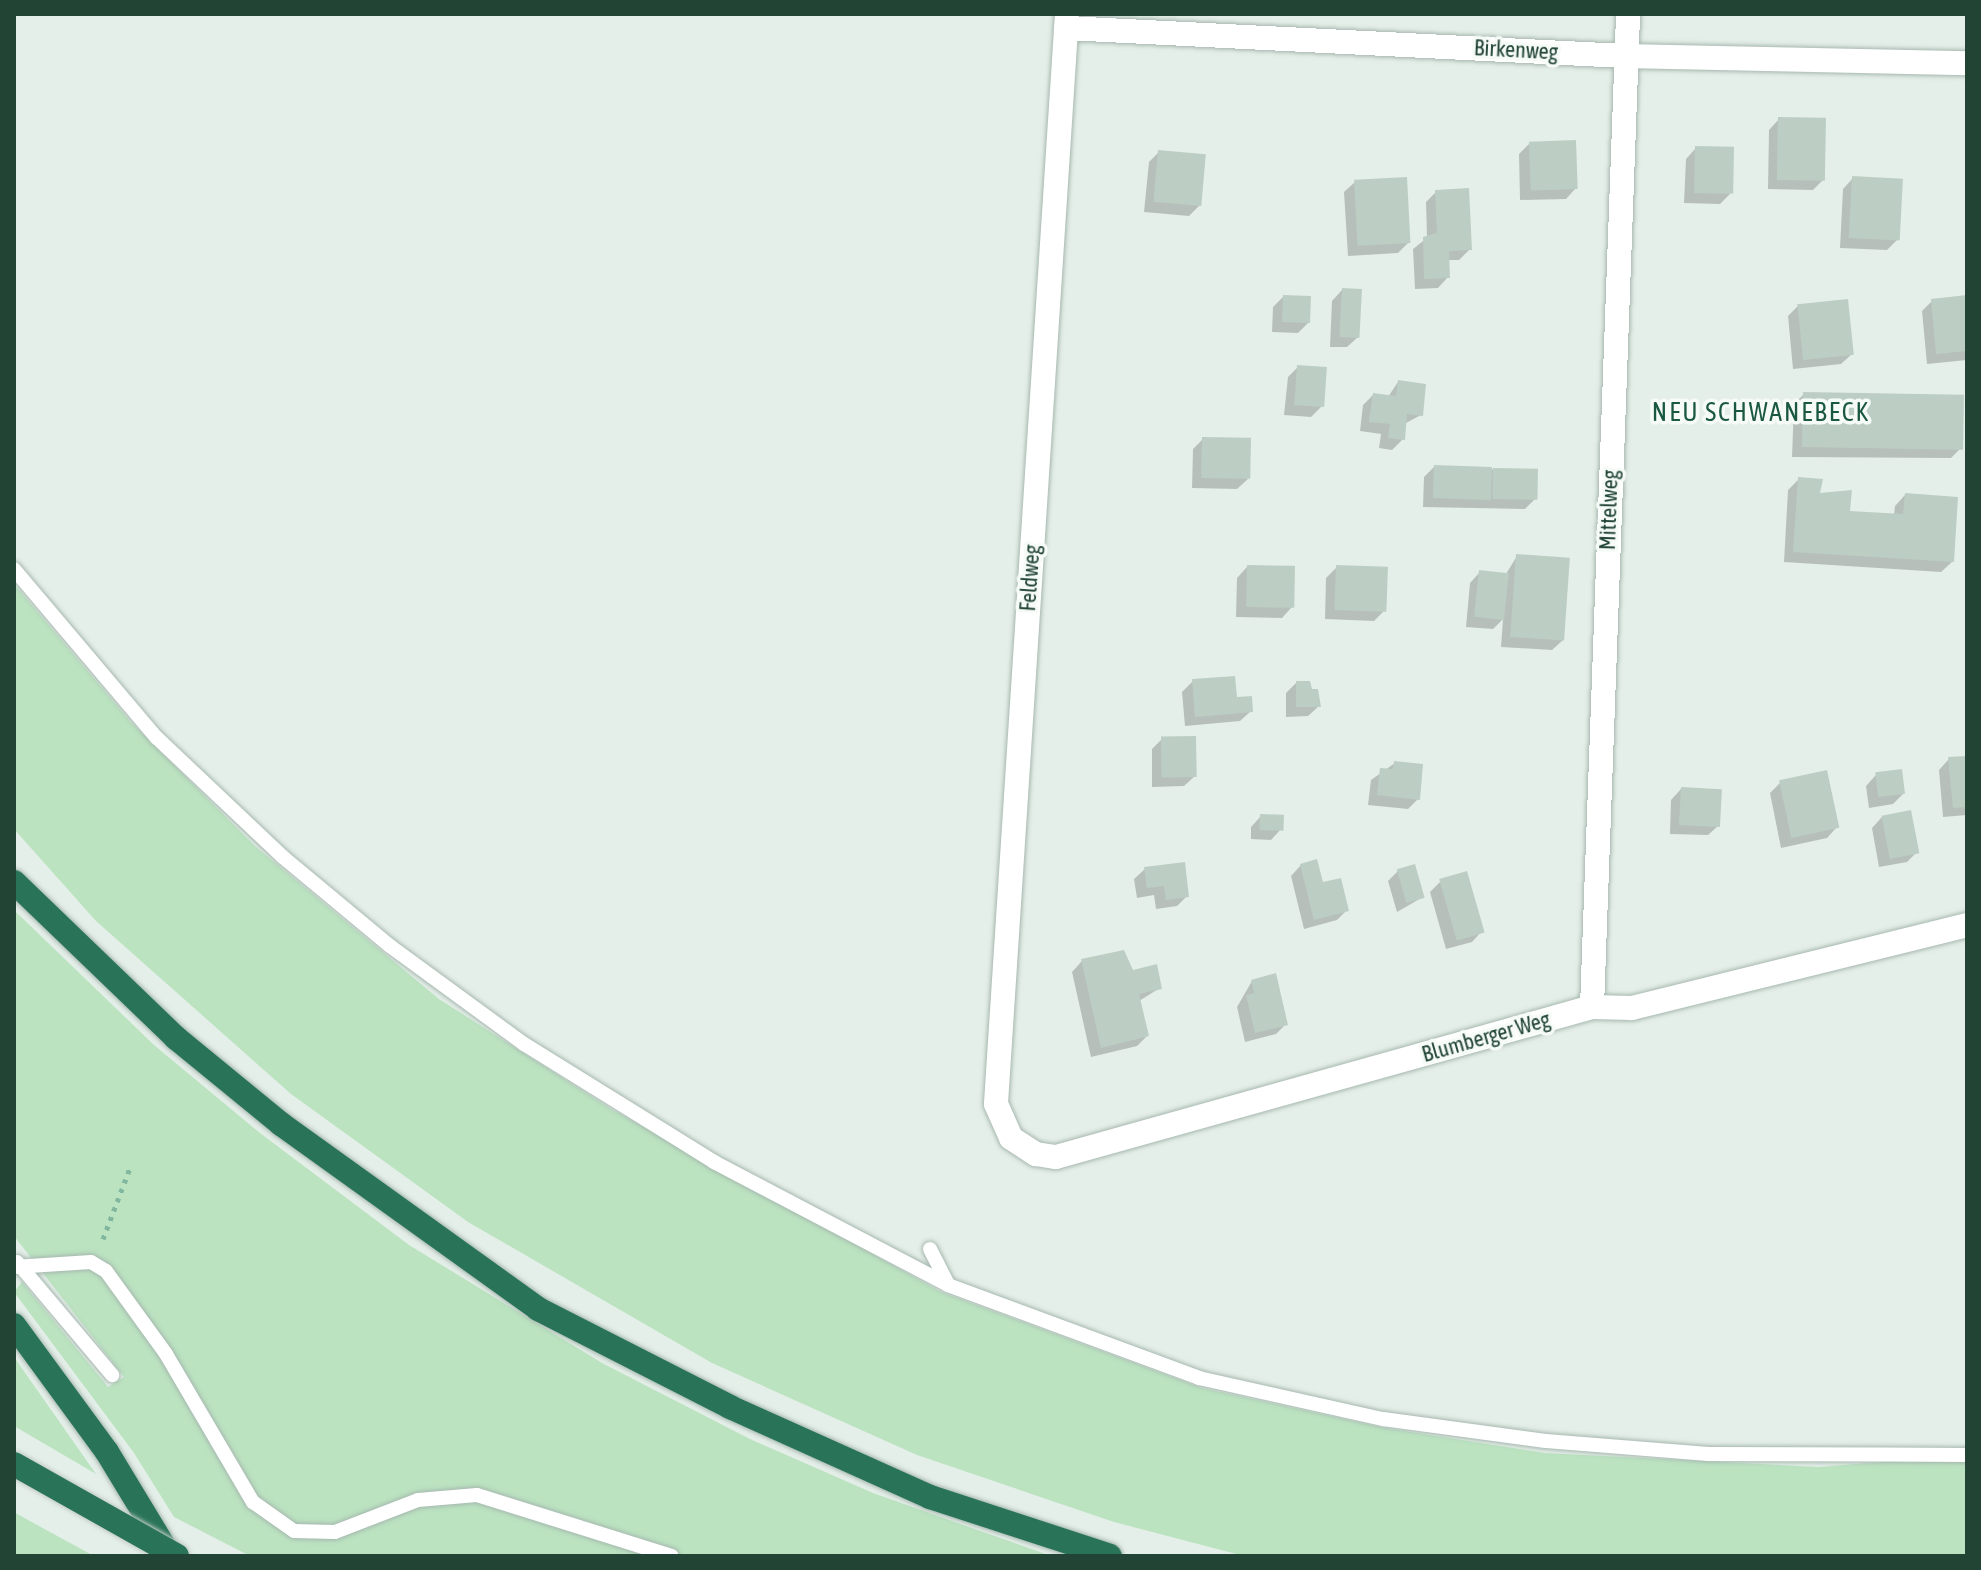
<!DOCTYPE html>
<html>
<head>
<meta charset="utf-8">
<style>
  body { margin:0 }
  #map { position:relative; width:1981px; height:1570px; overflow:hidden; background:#e5efe9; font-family:"Asap Condensed",sans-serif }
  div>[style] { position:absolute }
  .green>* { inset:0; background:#bbe3c0 }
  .shadow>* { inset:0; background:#0003 }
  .building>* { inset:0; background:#bccec4; transform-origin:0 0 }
  .path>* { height:5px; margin-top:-2.5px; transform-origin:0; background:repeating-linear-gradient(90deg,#81b79e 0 4px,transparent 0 10px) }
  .roads { filter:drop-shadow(0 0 2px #a6b8af) drop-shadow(0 0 2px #a6b8af) }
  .service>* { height:14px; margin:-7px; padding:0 7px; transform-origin:7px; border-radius:7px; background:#fff }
  .minor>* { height:24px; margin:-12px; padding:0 12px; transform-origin:12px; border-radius:12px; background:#fff }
  .motorway>* { height:24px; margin:-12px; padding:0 12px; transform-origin:12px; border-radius:12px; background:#297459 }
  .bridges { filter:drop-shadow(0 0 2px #c1cbc6) drop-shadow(0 0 2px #c1cbc6) }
  .motorway-bridge>* { height:24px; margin:-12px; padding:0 12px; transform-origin:12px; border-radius:12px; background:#297459 }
  span { translate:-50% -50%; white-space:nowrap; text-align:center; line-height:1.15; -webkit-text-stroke:7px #f6fbf8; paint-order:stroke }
  .street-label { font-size:22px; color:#214435 }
  .quarter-label { font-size:26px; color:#1a5940; letter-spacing:2px }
  .frame { position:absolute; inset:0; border:16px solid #214435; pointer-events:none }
</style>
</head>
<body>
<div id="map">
  <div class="green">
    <div style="clip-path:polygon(14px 584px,130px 721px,256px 847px,439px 999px,611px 1109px,941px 1292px,1202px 1388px,1385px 1428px,1545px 1453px,1819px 1467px,1967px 1455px,1967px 1556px,1244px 1556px,1114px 1522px,917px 1455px,712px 1363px,468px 1222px,291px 1094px,96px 921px,14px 829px)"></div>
    <div style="clip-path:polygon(14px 910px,154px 1045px,260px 1133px,409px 1245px,602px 1363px,750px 1439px,873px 1493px,1051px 1556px,250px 1556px,174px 1517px,134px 1453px,14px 1292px,22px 1282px,108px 1387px,124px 1377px,14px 1236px)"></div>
    <div style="clip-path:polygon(14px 1357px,96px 1474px,14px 1426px)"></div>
    <div style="clip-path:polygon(14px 1512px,28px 1520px,94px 1556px,14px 1556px)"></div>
  </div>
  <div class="shadow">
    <div style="clip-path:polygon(1472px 14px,1531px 14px,1528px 16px)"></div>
    <div style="clip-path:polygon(1779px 119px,1823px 180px,1813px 190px,1768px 189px,1769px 130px)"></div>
    <div style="clip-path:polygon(1529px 144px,1576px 188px,1566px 199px,1520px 200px,1519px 154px)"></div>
    <div style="clip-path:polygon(1696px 148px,1730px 194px,1720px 204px,1684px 203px,1686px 159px)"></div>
    <div style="clip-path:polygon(1159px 152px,1200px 205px,1189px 216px,1144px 212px,1149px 162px)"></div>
    <div style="clip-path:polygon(1853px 178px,1897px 240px,1887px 250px,1840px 248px,1843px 189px)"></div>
    <div style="clip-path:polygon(1355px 182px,1409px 242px,1398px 253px,1348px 256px,1344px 192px)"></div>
    <div style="clip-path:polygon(1436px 192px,1470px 249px,1459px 260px,1447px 260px,1448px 277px,1438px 288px,1415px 289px,1413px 249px,1427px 238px,1426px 202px)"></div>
    <div style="clip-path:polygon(1342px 290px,1358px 337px,1347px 347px,1330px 347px,1332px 301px)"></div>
    <div style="clip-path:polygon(1283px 297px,1308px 323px,1298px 333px,1272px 332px,1273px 307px)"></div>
    <div style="clip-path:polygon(1967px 297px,1967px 360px,1927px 364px,1922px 311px,1932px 301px)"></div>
    <div style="clip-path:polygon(1798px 306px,1852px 354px,1841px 364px,1793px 369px,1788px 316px)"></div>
    <div style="clip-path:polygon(1298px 367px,1321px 407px,1311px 417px,1284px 415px,1288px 377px)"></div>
    <div style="clip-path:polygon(1398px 382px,1421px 415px,1404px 424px,1403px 439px,1392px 450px,1379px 448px,1381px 434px,1360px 431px,1363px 405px,1373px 395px,1388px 397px)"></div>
    <div style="clip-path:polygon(1804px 394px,1961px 448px,1951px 458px,1792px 457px,1794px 404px)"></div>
    <div style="clip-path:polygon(1203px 439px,1248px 479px,1237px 489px,1192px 488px,1193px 449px)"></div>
    <div style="clip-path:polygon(1434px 467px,1536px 471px,1535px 499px,1525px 509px,1423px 507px,1424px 477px)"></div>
    <div style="clip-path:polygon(1799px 479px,1848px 512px,1894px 515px,1895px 506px,1905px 495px,1952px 562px,1941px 572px,1784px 562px,1788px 490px)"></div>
    <div style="clip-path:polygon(1517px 556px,1563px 640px,1552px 650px,1501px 647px,1503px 619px,1493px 629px,1466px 627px,1470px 583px,1480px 572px,1506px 574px)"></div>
    <div style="clip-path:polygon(1247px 567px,1292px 607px,1282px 618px,1236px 617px,1237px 578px)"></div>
    <div style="clip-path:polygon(1337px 567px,1384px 611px,1374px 621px,1325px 619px,1326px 578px)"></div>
    <div style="clip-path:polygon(1193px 681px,1235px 699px,1251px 711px,1240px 721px,1185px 726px,1182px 692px)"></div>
    <div style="clip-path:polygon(1296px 683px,1319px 706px,1308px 716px,1286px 717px,1286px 693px)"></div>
    <div style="clip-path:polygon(1162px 739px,1195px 776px,1184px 786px,1152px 787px,1152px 749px)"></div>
    <div style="clip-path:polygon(1967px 758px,1967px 815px,1943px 817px,1939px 770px,1949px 759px)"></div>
    <div style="clip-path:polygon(1395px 763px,1418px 799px,1408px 809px,1368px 805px,1371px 780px)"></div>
    <div style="clip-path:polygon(1876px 775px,1903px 794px,1893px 804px,1869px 808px,1866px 786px)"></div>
    <div style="clip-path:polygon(1780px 783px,1837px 827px,1827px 838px,1781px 848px,1770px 793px)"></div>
    <div style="clip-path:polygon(1681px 789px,1719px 825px,1708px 835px,1670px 834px,1671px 800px)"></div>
    <div style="clip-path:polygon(1261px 816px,1281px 829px,1271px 840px,1251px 839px,1251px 827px)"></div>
    <div style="clip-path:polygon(1882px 817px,1917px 852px,1907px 862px,1879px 867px,1872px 828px)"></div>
    <div style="clip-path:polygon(1301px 865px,1347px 910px,1337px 920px,1304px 929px,1291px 876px)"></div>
    <div style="clip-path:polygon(1145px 869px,1187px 896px,1177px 906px,1156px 909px,1154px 895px,1137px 898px,1134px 879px)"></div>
    <div style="clip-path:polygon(1398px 871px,1423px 897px,1397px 912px,1388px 881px)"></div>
    <div style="clip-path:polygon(1440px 882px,1482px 931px,1472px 942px,1446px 949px,1430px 892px)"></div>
    <div style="clip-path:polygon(1082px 961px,1132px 972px,1160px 988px,1139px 1001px,1147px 1036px,1137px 1046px,1091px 1057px,1072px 972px)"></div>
    <div style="clip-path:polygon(1252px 981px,1286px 1024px,1276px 1034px,1245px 1042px,1237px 1007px)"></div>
  </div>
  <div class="building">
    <div style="left:1778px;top:117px;width:48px;height:63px;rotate:1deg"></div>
    <div style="left:1576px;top:140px;width:49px;height:47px;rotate:88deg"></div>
    <div style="left:1695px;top:146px;width:39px;height:47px;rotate:1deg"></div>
    <div style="left:1158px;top:150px;width:48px;height:52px;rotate:5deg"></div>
    <div style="left:1852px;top:176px;width:51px;height:62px;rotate:3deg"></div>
    <div style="left:1407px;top:177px;width:66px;height:53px;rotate:87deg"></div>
    <div style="clip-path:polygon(1469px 188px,1472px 250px,1449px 251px,1450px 278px,1424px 279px,1423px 237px,1437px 233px,1435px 190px)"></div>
    <div style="left:1342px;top:288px;width:20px;height:49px;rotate:3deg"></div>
    <div style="left:1283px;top:295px;width:28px;height:27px;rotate:2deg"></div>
    <div style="clip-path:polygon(1967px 295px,1967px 351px,1936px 354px,1931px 299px)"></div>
    <div style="left:1848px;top:299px;width:56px;height:51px;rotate:84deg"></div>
    <div style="left:1297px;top:365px;width:30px;height:40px;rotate:4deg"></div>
    <div style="clip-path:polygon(1398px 380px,1426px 384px,1423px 416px,1407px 414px,1405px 440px,1388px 438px,1390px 424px,1369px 422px,1373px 393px,1396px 396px)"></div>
    <div style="left:1803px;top:392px;width:161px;height:55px;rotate:1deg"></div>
    <div style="left:1202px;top:437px;width:49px;height:41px;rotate:1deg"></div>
    <div style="left:1434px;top:465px;width:58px;height:33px;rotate:2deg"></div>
    <div style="left:1493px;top:468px;width:45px;height:31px;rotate:1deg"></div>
    <div style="clip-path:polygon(1798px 477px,1823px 479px,1820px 493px,1852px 490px,1850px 511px,1903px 514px,1905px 493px,1958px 497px,1954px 562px,1793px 552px)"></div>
    <div style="left:1516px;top:554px;width:54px;height:83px;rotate:4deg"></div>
    <div style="left:1247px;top:565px;width:48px;height:42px;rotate:1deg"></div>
    <div style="left:1336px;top:565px;width:52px;height:45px;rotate:2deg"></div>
    <div style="left:1479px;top:570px;width:30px;height:47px;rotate:6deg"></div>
    <div style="clip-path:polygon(1235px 676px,1237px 697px,1252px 696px,1253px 712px,1195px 717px,1192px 679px)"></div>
    <div style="clip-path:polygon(1296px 681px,1310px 681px,1312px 689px,1318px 689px,1321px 707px,1296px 707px)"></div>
    <div style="left:1196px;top:736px;width:41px;height:35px;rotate:89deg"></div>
    <div style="clip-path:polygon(1967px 756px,1967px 807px,1953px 808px,1948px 757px)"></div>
    <div style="clip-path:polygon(1394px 761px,1423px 764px,1420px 800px,1377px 795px,1380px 768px,1393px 769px)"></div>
    <div style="left:1902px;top:769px;width:25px;height:27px;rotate:83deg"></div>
    <div style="left:1827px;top:770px;width:59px;height:49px;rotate:78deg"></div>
    <div style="left:1681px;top:787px;width:41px;height:38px;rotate:3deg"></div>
    <div style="left:1911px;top:810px;width:44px;height:30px;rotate:79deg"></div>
    <div style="left:1260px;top:814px;width:24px;height:16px;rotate:2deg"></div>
    <div style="clip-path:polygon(1317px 859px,1323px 882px,1341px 878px,1349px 911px,1314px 920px,1300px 864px)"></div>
    <div style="clip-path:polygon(1185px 862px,1189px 897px,1166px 900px,1164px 886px,1147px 888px,1144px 867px)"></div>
    <div style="left:1415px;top:864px;width:35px;height:19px;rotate:74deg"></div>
    <div style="left:1467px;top:871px;width:64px;height:29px;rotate:74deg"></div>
    <div style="clip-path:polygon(1124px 950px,1133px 970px,1157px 964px,1162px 989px,1139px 994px,1149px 1036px,1101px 1048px,1081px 959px)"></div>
    <div style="clip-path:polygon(1276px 973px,1288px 1025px,1255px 1033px,1246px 995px,1254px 993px,1251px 980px)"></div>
  </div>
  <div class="path">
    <div style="left:103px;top:1239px;width:76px;rotate:-69.2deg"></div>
  </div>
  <div class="roads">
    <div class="service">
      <div style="left:14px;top:569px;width:221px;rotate:49.8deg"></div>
      <div style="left:157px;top:738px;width:173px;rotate:43.4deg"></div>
      <div style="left:283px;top:857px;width:139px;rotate:39.8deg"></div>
      <div style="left:390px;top:946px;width:166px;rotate:36.2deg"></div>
      <div style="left:524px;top:1044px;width:224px;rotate:31.8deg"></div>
      <div style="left:714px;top:1162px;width:264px;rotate:27.7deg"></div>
      <div style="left:948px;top:1285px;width:268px;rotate:20.3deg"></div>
      <div style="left:1199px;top:1378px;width:189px;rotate:12.6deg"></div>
      <div style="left:1383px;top:1419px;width:164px;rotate:7.7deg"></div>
      <div style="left:1546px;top:1441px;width:163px;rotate:4.6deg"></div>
      <div style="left:1708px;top:1454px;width:259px;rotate:0.2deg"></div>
      <div style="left:930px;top:1249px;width:39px;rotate:63deg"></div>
      <div style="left:17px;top:1262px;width:148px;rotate:49.9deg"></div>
      <div style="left:14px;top:1267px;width:77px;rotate:-3.7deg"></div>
      <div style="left:91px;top:1262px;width:17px;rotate:31deg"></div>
      <div style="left:106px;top:1271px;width:102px;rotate:54.1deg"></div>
      <div style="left:166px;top:1354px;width:172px;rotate:59.6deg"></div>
      <div style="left:253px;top:1502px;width:50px;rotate:35.3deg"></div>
      <div style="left:294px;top:1531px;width:41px;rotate:1.4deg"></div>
      <div style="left:335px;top:1532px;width:89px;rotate:-21.1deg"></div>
      <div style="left:418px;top:1500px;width:59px;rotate:-4.8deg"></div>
      <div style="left:477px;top:1495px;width:204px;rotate:17.4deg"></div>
    </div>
    <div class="minor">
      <div style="left:1067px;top:14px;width:1092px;rotate:93.73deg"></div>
      <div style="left:996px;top:1104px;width:37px;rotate:66deg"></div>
      <div style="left:1011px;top:1138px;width:30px;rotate:33deg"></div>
      <div style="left:1036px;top:1154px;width:20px;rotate:9deg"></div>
      <div style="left:1056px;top:1157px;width:557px;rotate:-15.63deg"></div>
      <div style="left:1592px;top:1007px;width:40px;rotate:1.4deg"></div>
      <div style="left:1632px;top:1008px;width:345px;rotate:-13.9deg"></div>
      <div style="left:1066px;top:28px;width:559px;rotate:2.87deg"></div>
      <div style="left:1624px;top:56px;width:343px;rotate:1.2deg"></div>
      <div style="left:1592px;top:1007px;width:994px;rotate:-87.92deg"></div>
    </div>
    <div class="motorway">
      <div style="left:14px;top:882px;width:225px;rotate:43.9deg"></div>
      <div style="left:176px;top:1038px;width:136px;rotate:39.3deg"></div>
      <div style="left:281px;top:1124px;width:317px;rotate:35.7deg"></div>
      <div style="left:538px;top:1309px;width:216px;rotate:27deg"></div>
      <div style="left:730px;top:1407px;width:219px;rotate:24.2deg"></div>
      <div style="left:930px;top:1497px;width:189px;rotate:18.1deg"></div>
      <div style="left:14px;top:1325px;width:157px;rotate:53.8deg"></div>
      <div style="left:107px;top:1452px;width:122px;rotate:58.8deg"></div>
    </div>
  </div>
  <div class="bridges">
    <div class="motorway-bridge">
      <div style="left:14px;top:1464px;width:187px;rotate:29.4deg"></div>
    </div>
  </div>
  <div class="street-label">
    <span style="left:1516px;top:50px;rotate:3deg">Birkenweg</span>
    <span style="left:1609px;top:510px;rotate:-88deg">Mittelweg</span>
    <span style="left:1030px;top:578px;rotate:-86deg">Feldweg</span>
    <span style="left:1486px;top:1037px;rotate:-16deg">Blumberger Weg</span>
  </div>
  <div class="quarter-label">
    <span style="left:1761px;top:413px">NEU SCHWANEBECK</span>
  </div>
  <div class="frame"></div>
</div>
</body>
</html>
